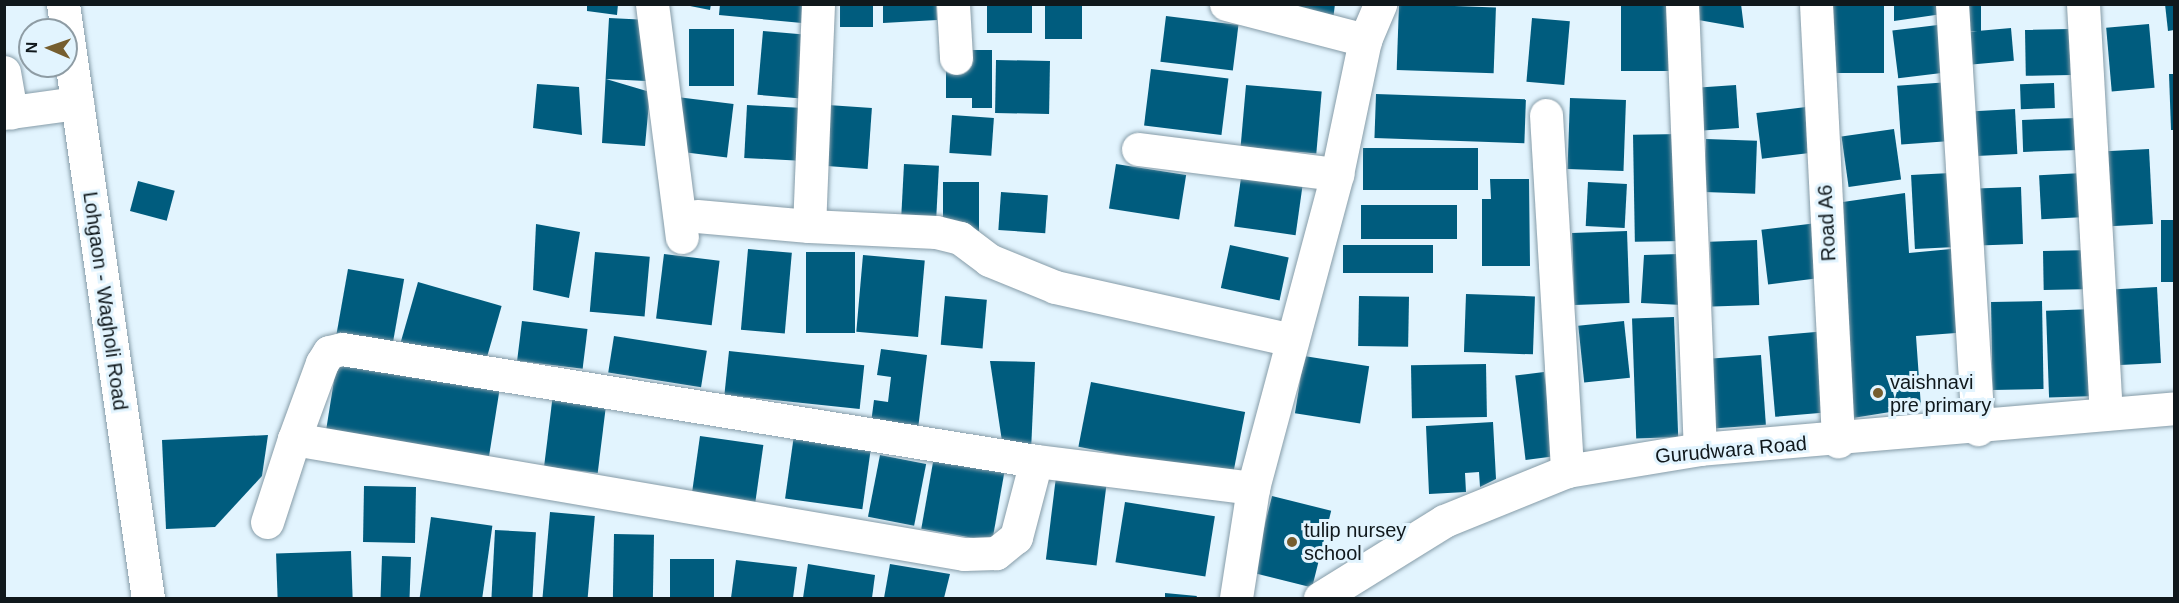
<!DOCTYPE html>
<html>
<head>
<meta charset="utf-8">
<style>
  body { margin:0 }
  #map { position:relative; width:2179px; height:603px; overflow:hidden; background:#e2f4fe; font-family:Arial,sans-serif }
  div>[style] { position:absolute }
  .building>* { inset:0; background:#005c7e; transform-origin:0 0 }
  .roads { filter:drop-shadow(0 0 2px #869ca8) drop-shadow(0 0 2px #869ca8) }
  .minor>* { height:33px; margin:-16.5px; padding:0 16.5px; transform-origin:16.5px; border-radius:16.5px; background:#fff }
  .major>* { height:33px; margin:-16.5px; padding:0 16.5px; transform-origin:16.5px; border-radius:16.5px; background:#fff }
  .dots>* { width:16px; height:16px; translate:-50% -50%; box-sizing:border-box; border:3px solid #e2f4fe; border-radius:50% }
  span { translate:-50% -50%; white-space:nowrap; text-align:center; line-height:1.15; -webkit-text-stroke:6px #e2f4fe; paint-order:stroke }
  .street-label { font-size:20px; color:#10181c }
  .poi-label { font-size:20px; color:#10181c }
  .left { translate:0 -50%; text-align:left }
  .frame { position:absolute; inset:0; border:6px solid #10181c; pointer-events:none }
  .north { position:absolute; left:18px; top:18px; width:60px; height:60px; box-sizing:border-box; background:#e2f4fe; border:2px solid #8e9ca4; border-radius:50%; rotate:272deg; font-size:16px; font-weight:700; line-height:24px; text-align:center; color:#10181c }
  .north::after { content:''; display:block; margin:auto; width:21px; height:27px; background:#765e2f; clip-path:polygon(50% 0,100% 100%,50% 72%,0 100%) }
</style>
</head>
<body>
<div id="map">
  <div class="building">
    <div style="clip-path:polygon(587px 4px,618px 4px,617px 15px,587px 11px)"></div>
    <div style="clip-path:polygon(680px 4px,711px 4px,710px 10px)"></div>
    <div style="clip-path:polygon(720px 4px,804px 4px,802px 23px,719px 15px)"></div>
    <div style="left:840px;top:4px;width:33px;height:23px"></div>
    <div style="clip-path:polygon(883px 4px,936px 4px,937px 20px,883px 23px)"></div>
    <div style="left:987px;top:4px;width:45px;height:29px"></div>
    <div style="left:1045px;top:4px;width:37px;height:35px"></div>
    <div style="clip-path:polygon(1275px 4px,1335px 4px,1333px 20px)"></div>
    <div style="left:1399px;top:4px;width:97px;height:66px;rotate:2deg"></div>
    <div style="left:1621px;top:4px;width:49px;height:67px"></div>
    <div style="clip-path:polygon(1687px 4px,1741px 4px,1744px 28px,1687px 18px)"></div>
    <div style="left:1823px;top:4px;width:61px;height:69px"></div>
    <div style="clip-path:polygon(1894px 4px,1941px 4px,1942px 14px,1894px 21px)"></div>
    <div style="left:1953px;top:4px;width:28px;height:27px"></div>
    <div style="clip-path:polygon(2165px 4px,2174px 4px,2174px 30px,2168px 31px)"></div>
    <div style="left:1166px;top:16px;width:73px;height:46px;rotate:7deg"></div>
    <div style="clip-path:polygon(609px 18px,649px 20px,646px 81px,606px 79px,650px 92px,645px 146px,602px 143px)"></div>
    <div style="left:1532px;top:18px;width:38px;height:64px;rotate:5deg"></div>
    <div style="left:1946px;top:24px;width:48px;height:54px;rotate:83deg"></div>
    <div style="left:2149px;top:24px;width:64px;height:43px;rotate:85deg"></div>
    <div style="left:2011px;top:28px;width:33px;height:45px;rotate:85deg"></div>
    <div style="left:689px;top:29px;width:45px;height:57px"></div>
    <div style="left:2070px;top:29px;width:46px;height:45px;rotate:89deg"></div>
    <div style="left:763px;top:31px;width:44px;height:64px;rotate:5deg"></div>
    <div style="clip-path:polygon(972px 50px,992px 50px,992px 108px,972px 108px,972px 98px,946px 98px,946px 66px,972px 66px)"></div>
    <div style="left:996px;top:60px;width:54px;height:53px;rotate:1deg"></div>
    <div style="left:1151px;top:69px;width:78px;height:57px;rotate:7deg"></div>
    <div style="clip-path:polygon(2169px 74px,2174px 74px,2174px 130px,2171px 130px)"></div>
    <div style="left:1950px;top:82px;width:59px;height:53px;rotate:86deg"></div>
    <div style="left:2054px;top:83px;width:25px;height:34px;rotate:88deg"></div>
    <div style="clip-path:polygon(537px 84px,579px 87px,582px 135px,533px 128px)"></div>
    <div style="left:1246px;top:85px;width:76px;height:62px;rotate:5deg"></div>
    <div style="left:1736px;top:85px;width:43px;height:40px;rotate:86deg"></div>
    <div style="left:1376px;top:94px;width:150px;height:44px;rotate:2deg"></div>
    <div style="left:677px;top:97px;width:57px;height:54px;rotate:7deg"></div>
    <div style="left:1570px;top:98px;width:56px;height:71px;rotate:2deg"></div>
    <div style="left:747px;top:105px;width:56px;height:53px;rotate:3deg"></div>
    <div style="left:828px;top:105px;width:44px;height:61px;rotate:4deg"></div>
    <div style="left:1806px;top:107px;width:46px;height:50px;rotate:83deg"></div>
    <div style="left:2015px;top:109px;width:45px;height:41px;rotate:87deg"></div>
    <div style="left:952px;top:115px;width:42px;height:38px;rotate:4deg"></div>
    <div style="left:2077px;top:118px;width:32px;height:55px;rotate:88deg"></div>
    <div style="left:1894px;top:129px;width:51px;height:53px;rotate:82deg"></div>
    <div style="left:1682px;top:134px;width:107px;height:49px;rotate:89deg"></div>
    <div style="left:1706px;top:139px;width:51px;height:53px;rotate:2deg"></div>
    <div style="left:1363px;top:148px;width:115px;height:42px"></div>
    <div style="left:2149px;top:149px;width:75px;height:48px;rotate:87deg"></div>
    <div style="left:904px;top:164px;width:35px;height:54px;rotate:3deg"></div>
    <div style="left:1116px;top:164px;width:71px;height:45px;rotate:9deg"></div>
    <div style="left:1951px;top:173px;width:74px;height:40px;rotate:87deg"></div>
    <div style="left:2083px;top:173px;width:44px;height:44px;rotate:87deg"></div>
    <div style="left:1241px;top:178px;width:62px;height:49px;rotate:8deg"></div>
    <div style="clip-path:polygon(1490px 179px,1529px 179px,1530px 266px,1482px 266px,1482px 199px,1491px 199px)"></div>
    <div style="left:138px;top:181px;width:38px;height:31px;rotate:15deg"></div>
    <div style="left:943px;top:182px;width:36px;height:49px"></div>
    <div style="left:1588px;top:182px;width:39px;height:44px;rotate:3deg"></div>
    <div style="left:2021px;top:187px;width:57px;height:45px;rotate:88deg"></div>
    <div style="left:1001px;top:192px;width:47px;height:38px;rotate:4deg"></div>
    <div style="clip-path:polygon(1905px 193px,1909px 253px,1962px 248px,1969px 332px,1916px 336px,1921px 407px,1853px 418px,1836px 203px)"></div>
    <div style="left:1457px;top:205px;width:34px;height:96px;rotate:90deg"></div>
    <div style="left:2161px;top:220px;width:13px;height:62px"></div>
    <div style="left:1817px;top:223px;width:55px;height:56px;rotate:83deg"></div>
    <div style="clip-path:polygon(536px 224px,580px 232px,569px 298px,533px 290px)"></div>
    <div style="left:1627px;top:231px;width:72px;height:55px;rotate:88deg"></div>
    <div style="left:1757px;top:240px;width:65px;height:47px;rotate:88deg"></div>
    <div style="left:1230px;top:245px;width:60px;height:44px;rotate:12deg"></div>
    <div style="left:1433px;top:245px;width:28px;height:90px;rotate:90deg"></div>
    <div style="left:748px;top:249px;width:44px;height:81px;rotate:5deg"></div>
    <div style="left:2094px;top:250px;width:39px;height:51px;rotate:89deg"></div>
    <div style="left:595px;top:252px;width:55px;height:60px;rotate:5deg"></div>
    <div style="left:806px;top:252px;width:49px;height:81px"></div>
    <div style="left:664px;top:254px;width:56px;height:65px;rotate:7deg"></div>
    <div style="clip-path:polygon(1680px 254px,1683px 305px,1641px 303px,1644px 255px)"></div>
    <div style="left:863px;top:255px;width:62px;height:77px;rotate:5deg"></div>
    <div style="left:348px;top:269px;width:57px;height:75px;rotate:10deg"></div>
    <div style="left:418px;top:282px;width:87px;height:63px;rotate:16deg"></div>
    <div style="left:2157px;top:287px;width:76px;height:46px;rotate:87deg"></div>
    <div style="left:1466px;top:294px;width:69px;height:58px;rotate:2deg"></div>
    <div style="left:945px;top:296px;width:42px;height:49px;rotate:5deg"></div>
    <div style="left:1359px;top:296px;width:50px;height:50px;rotate:1deg"></div>
    <div style="left:2042px;top:301px;width:88px;height:51px;rotate:89deg"></div>
    <div style="left:2094px;top:309px;width:87px;height:48px;rotate:88deg"></div>
    <div style="left:1674px;top:317px;width:120px;height:42px;rotate:88deg"></div>
    <div style="left:522px;top:321px;width:66px;height:40px;rotate:7deg"></div>
    <div style="left:1624px;top:321px;width:57px;height:46px;rotate:84deg"></div>
    <div style="left:1827px;top:331px;width:81px;height:59px;rotate:85deg"></div>
    <div style="left:614px;top:336px;width:94px;height:37px;rotate:9deg"></div>
    <div style="clip-path:polygon(881px 349px,927px 355px,918px 429px,871px 423px,874px 400px,888px 402px,891px 377px,877px 375px)"></div>
    <div style="left:729px;top:351px;width:136px;height:44px;rotate:6deg"></div>
    <div style="left:338px;top:355px;width:165px;height:82px;rotate:9deg"></div>
    <div style="left:1761px;top:355px;width:70px;height:56px;rotate:86deg"></div>
    <div style="left:1304px;top:356px;width:66px;height:58px;rotate:9deg"></div>
    <div style="clip-path:polygon(990px 361px,1035px 362px,1031px 451px,1003px 448px)"></div>
    <div style="left:1486px;top:364px;width:53px;height:75px;rotate:89deg"></div>
    <div style="left:1544px;top:372px;width:85px;height:29px;rotate:83deg"></div>
    <div style="left:1091px;top:382px;width:157px;height:66px;rotate:11deg"></div>
    <div style="left:553px;top:394px;width:54px;height:73px;rotate:7deg"></div>
    <div style="clip-path:polygon(1493px 422px,1496px 479px,1480px 487px,1479px 472px,1465px 473px,1466px 492px,1429px 494px,1426px 426px)"></div>
    <div style="clip-path:polygon(268px 435px,262px 476px,215px 527px,166px 529px,162px 440px)"></div>
    <div style="left:794px;top:435px;width:78px;height:64px;rotate:8deg"></div>
    <div style="left:700px;top:436px;width:64px;height:67px;rotate:8deg"></div>
    <div style="left:935px;top:451px;width:72px;height:79px;rotate:10deg"></div>
    <div style="left:880px;top:455px;width:47px;height:63px;rotate:11deg"></div>
    <div style="left:1056px;top:477px;width:51px;height:83px;rotate:7deg"></div>
    <div style="left:364px;top:486px;width:52px;height:56px;rotate:1deg"></div>
    <div style="left:1272px;top:496px;width:61px;height:79px;rotate:14deg"></div>
    <div style="left:1125px;top:502px;width:91px;height:61px;rotate:9deg"></div>
    <div style="left:550px;top:512px;width:45px;height:86px;rotate:5deg"></div>
    <div style="left:431px;top:517px;width:62px;height:82px;rotate:8deg"></div>
    <div style="left:495px;top:530px;width:41px;height:68px;rotate:3deg"></div>
    <div style="left:614px;top:534px;width:40px;height:64px;rotate:1deg"></div>
    <div style="left:351px;top:551px;width:47px;height:75px;rotate:88deg"></div>
    <div style="left:382px;top:556px;width:29px;height:42px;rotate:2deg"></div>
    <div style="left:670px;top:559px;width:44px;height:39px"></div>
    <div style="clip-path:polygon(736px 560px,797px 567px,793px 598px,731px 598px)"></div>
    <div style="clip-path:polygon(808px 564px,875px 575px,872px 598px,803px 598px)"></div>
    <div style="clip-path:polygon(890px 564px,950px 574px,944px 598px,884px 598px)"></div>
    <div style="clip-path:polygon(1165px 593px,1197px 596px,1196px 598px,1165px 598px)"></div>
  </div>
  <div class="roads">
    <div class="minor">
      <div style="left:652px;top:4px;width:235px;rotate:82.7deg"></div>
      <div style="left:818px;top:4px;width:222px;rotate:92.3deg"></div>
      <div style="left:809px;top:226px;width:127px;rotate:2.7deg"></div>
      <div style="left:936px;top:232px;width:25px;rotate:14deg"></div>
      <div style="left:960px;top:238px;width:36px;rotate:37deg"></div>
      <div style="left:989px;top:260px;width:71px;rotate:22.2deg"></div>
      <div style="left:1055px;top:287px;width:243px;rotate:12.6deg"></div>
      <div style="left:953px;top:4px;width:54px;rotate:86.8deg"></div>
      <div style="left:1226px;top:4px;width:144px;rotate:14.5deg"></div>
      <div style="left:1682px;top:4px;width:445px;rotate:87.7deg"></div>
      <div style="left:1816px;top:4px;width:438px;rotate:87.1deg"></div>
      <div style="left:1952px;top:4px;width:426px;rotate:86.5deg"></div>
      <div style="left:2083px;top:4px;width:410px;rotate:86.8deg"></div>
      <div style="left:4px;top:72px;width:41px;rotate:80.1deg"></div>
      <div style="left:4px;top:113px;width:74px;rotate:-7.8deg"></div>
      <div style="left:1546px;top:115px;width:357px;rotate:86.6deg"></div>
      <div style="left:1138px;top:149px;width:201px;rotate:7.2deg"></div>
      <div style="left:697px;top:216px;width:112px;rotate:5.1deg"></div>
      <div style="left:1036px;top:461px;width:219px;rotate:7.1deg"></div>
      <div style="left:267px;top:522px;width:87px;rotate:-72deg"></div>
      <div style="left:294px;top:439px;width:81px;rotate:-69.8deg"></div>
      <div style="left:322px;top:363px;width:13px;rotate:-58deg"></div>
      <div style="left:329px;top:352px;width:13px;rotate:-13deg"></div>
      <div style="left:342px;top:349px;width:703px;rotate:9.17deg"></div>
      <div style="left:1036px;top:461px;width:79px;rotate:104.7deg"></div>
      <div style="left:1016px;top:537px;width:26px;rotate:141deg"></div>
      <div style="left:996px;top:553px;width:32px;rotate:178deg"></div>
      <div style="left:964px;top:554px;width:680px;rotate:-170.26deg"></div>
      <div style="left:1236px;top:598px;width:111px;rotate:-81.2deg"></div>
      <div style="left:1253px;top:488px;width:325px;rotate:-75deg"></div>
      <div style="left:1337px;top:174px;width:137px;rotate:-78.2deg"></div>
      <div style="left:1365px;top:40px;width:39px;rotate:-67deg"></div>
      <div style="left:1320px;top:598px;width:146px;rotate:-31.8deg"></div>
      <div style="left:1444px;top:521px;width:133px;rotate:-22.1deg"></div>
      <div style="left:1567px;top:471px;width:135px;rotate:-9.4deg"></div>
      <div style="left:1700px;top:449px;width:476px;rotate:-4.9deg"></div>
    </div>
    <div class="major">
      <div style="left:63px;top:4px;width:600px;rotate:81.86deg"></div>
    </div>
  </div>
  <div class="dots">
    <div style="left:1878px;top:393px;background:#765e2f"></div>
    <div style="left:1292px;top:542px;background:#765e2f"></div>
  </div>
  <div class="street-label">
    <span style="left:1827px;top:223px;rotate:-93deg">Road A6</span>
    <span style="left:105px;top:301px;rotate:82deg">Lohgaon - Wagholi Road</span>
    <span style="left:1731px;top:450px;rotate:-5deg">Gurudwara Road</span>
  </div>
  <div class="poi-label">
    <span class="left" style="left:1890px;top:394px">vaishnavi<br>pre primary</span>
    <span class="left" style="left:1304px;top:542px">tulip nursey<br>school</span>
  </div>
  <div class="frame"></div>
  <div class="north">N</div>
</div>
</body>
</html>
